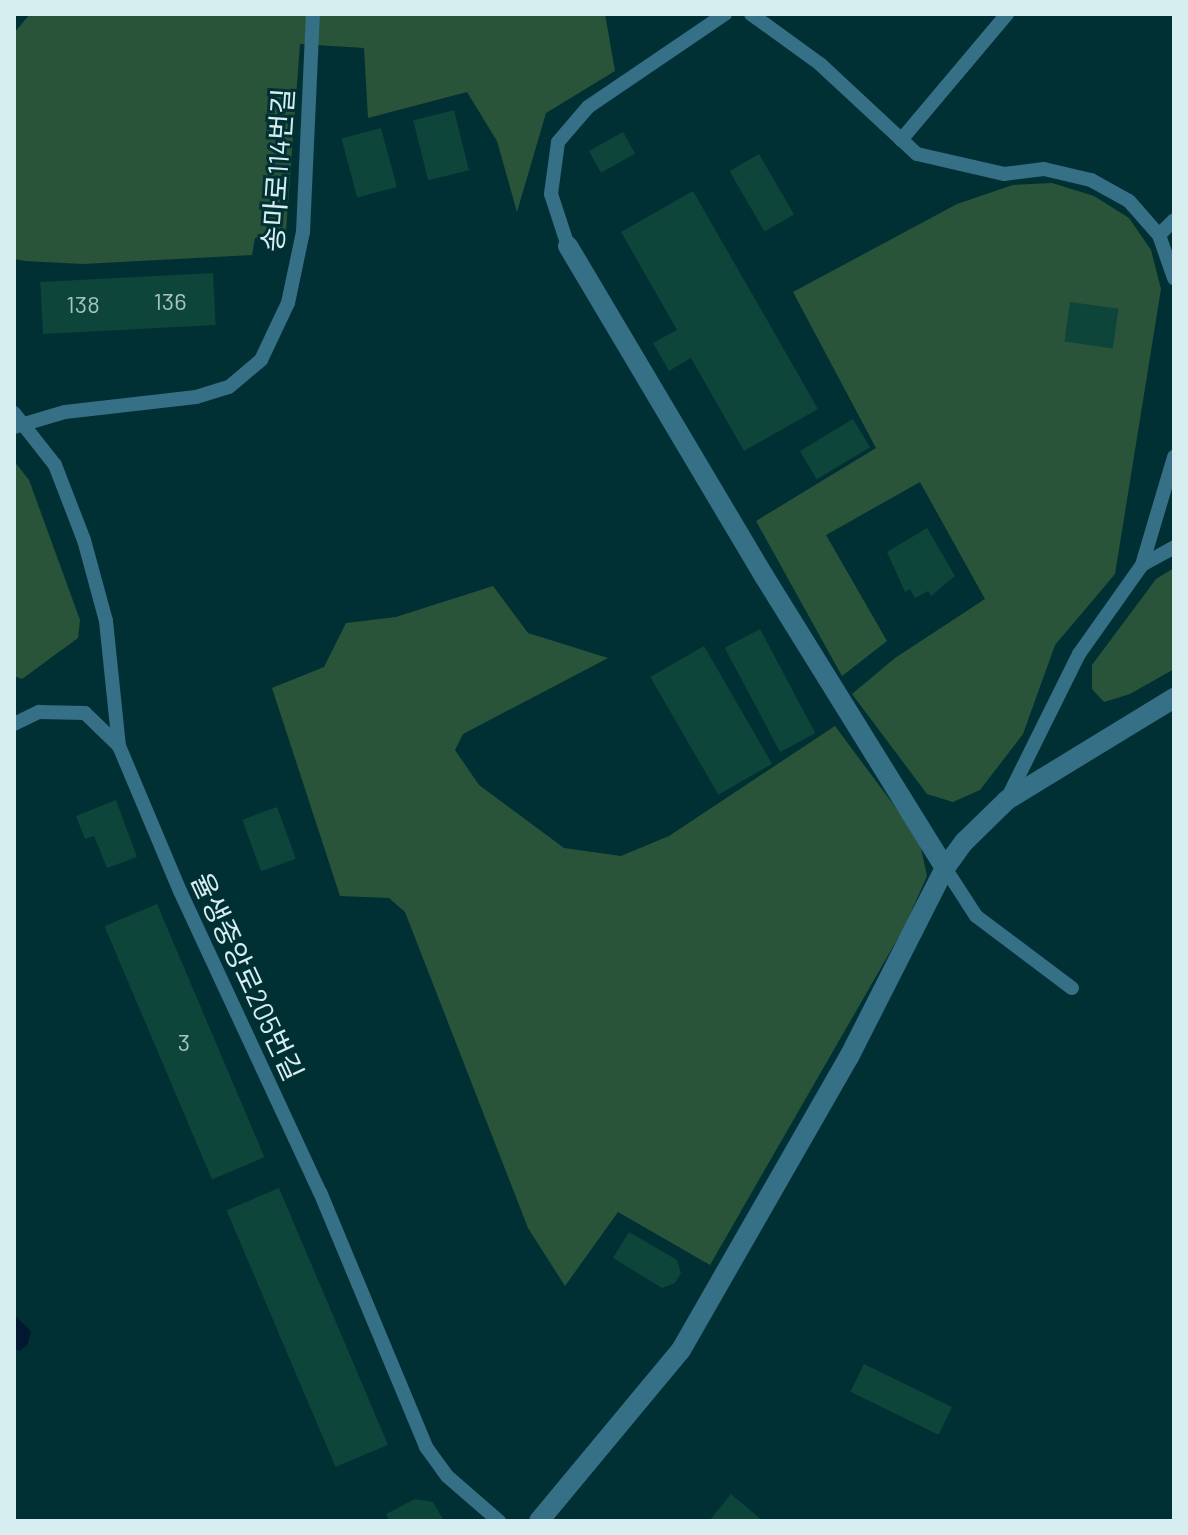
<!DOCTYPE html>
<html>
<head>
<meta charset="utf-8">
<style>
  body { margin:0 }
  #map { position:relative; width:1188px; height:1535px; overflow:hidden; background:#003033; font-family:Barlow,"Noto Sans KR",sans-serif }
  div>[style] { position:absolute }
  .green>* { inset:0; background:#2a543a }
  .water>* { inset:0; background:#001931 }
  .building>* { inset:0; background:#0e453b; transform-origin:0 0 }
  .service>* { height:14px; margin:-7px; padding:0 7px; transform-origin:7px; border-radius:7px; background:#357086 }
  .minor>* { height:20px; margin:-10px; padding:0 10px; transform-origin:10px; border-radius:10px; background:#357086 }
  .tertiary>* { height:20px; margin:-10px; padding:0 10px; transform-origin:10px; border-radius:10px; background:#357086 }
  span { translate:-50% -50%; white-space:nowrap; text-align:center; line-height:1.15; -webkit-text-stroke:6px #003033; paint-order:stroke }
  .number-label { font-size:24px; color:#a4c4c2 }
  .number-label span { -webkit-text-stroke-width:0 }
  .street-label { font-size:28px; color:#d6eeef }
  .frame { position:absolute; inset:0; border:16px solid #d6eeef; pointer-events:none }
</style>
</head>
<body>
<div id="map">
  <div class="green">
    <div style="clip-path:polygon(30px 14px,605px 14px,615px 71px,546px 113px,517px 212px,497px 141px,467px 92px,368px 118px,364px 48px,300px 44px,286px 231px,255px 238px,252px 255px,83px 264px,25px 261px,14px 259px,14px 33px)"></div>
    <div style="clip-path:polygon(1052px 183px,1094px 196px,1129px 218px,1151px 250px,1161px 289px,1115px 574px,1055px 645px,1023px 734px,980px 790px,953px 802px,927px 794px,852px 694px,895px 658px,985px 599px,920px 482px,826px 535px,887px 641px,842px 676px,756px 521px,876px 448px,793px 292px,957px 204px,1013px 185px)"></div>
    <div style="clip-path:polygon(14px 461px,29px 480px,80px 620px,78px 638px,22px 679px,14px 676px)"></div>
    <div style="clip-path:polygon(1174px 568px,1174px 669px,1130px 694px,1104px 702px,1092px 689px,1092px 665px,1156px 579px)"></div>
    <div style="clip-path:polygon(493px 586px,528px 633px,608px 658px,463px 734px,455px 750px,479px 785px,564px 848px,621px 856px,669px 836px,835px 726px,919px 839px,927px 876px,905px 926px,710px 1265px,618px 1212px,565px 1286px,528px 1228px,405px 912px,389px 898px,340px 896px,272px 688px,324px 667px,346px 623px,396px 617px)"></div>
  </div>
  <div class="water">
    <div style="clip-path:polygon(14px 1315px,31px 1331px,28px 1344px,20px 1351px,14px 1349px)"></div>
  </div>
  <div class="building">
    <div style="left:454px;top:110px;width:62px;height:42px;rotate:76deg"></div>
    <div style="left:381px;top:128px;width:61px;height:41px;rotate:75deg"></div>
    <div style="left:623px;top:132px;width:25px;height:39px;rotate:61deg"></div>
    <div style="left:759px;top:154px;width:70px;height:34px;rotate:60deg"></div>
    <div style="clip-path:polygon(693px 191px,818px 409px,744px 451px,691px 358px,669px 371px,653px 343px,677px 330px,621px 232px)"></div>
    <div style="left:213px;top:273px;width:52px;height:173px;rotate:87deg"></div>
    <div style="left:1070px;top:302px;width:49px;height:40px;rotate:8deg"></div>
    <div style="left:853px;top:419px;width:33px;height:62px;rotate:59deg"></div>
    <div style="clip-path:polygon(927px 528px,955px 576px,931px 596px,928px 591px,915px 598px,910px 589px,905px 592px,887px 552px)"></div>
    <div style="left:760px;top:629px;width:118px;height:40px;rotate:62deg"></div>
    <div style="left:704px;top:646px;width:136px;height:62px;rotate:60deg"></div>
    <div style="clip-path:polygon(116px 800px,137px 857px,107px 868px,94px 836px,85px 839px,76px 816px)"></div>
    <div style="left:277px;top:807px;width:55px;height:37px;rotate:70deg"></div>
    <div style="left:157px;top:904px;width:275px;height:57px;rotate:67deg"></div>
    <div style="left:279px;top:1188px;width:279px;height:57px;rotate:67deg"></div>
    <div style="clip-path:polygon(629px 1232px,677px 1260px,681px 1273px,675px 1283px,662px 1288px,613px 1258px)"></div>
    <div style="left:864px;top:1364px;width:98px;height:31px;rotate:26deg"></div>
    <div style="clip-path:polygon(731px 1494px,763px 1521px,709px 1521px)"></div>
    <div style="clip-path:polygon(415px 1499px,433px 1502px,444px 1521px,389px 1521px,386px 1514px)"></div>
  </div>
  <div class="service">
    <div style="left:751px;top:14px;width:85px;rotate:35.9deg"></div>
    <div style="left:820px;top:64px;width:132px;rotate:42.9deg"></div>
    <div style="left:917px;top:154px;width:89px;rotate:12.9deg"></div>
    <div style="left:1004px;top:174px;width:40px;rotate:-7.1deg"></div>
    <div style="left:1044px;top:169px;width:48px;rotate:13.2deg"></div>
    <div style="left:1091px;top:180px;width:43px;rotate:28.9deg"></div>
    <div style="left:1129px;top:201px;width:45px;rotate:48.6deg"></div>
    <div style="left:1159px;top:235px;width:46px;rotate:70.8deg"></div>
    <div style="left:901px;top:140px;width:165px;rotate:-49.9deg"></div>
    <div style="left:1159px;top:235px;width:21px;rotate:-45deg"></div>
    <div style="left:568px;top:246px;width:55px;rotate:-108.1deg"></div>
    <div style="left:551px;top:194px;width:52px;rotate:-82.3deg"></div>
    <div style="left:558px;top:142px;width:46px;rotate:-49.4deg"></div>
    <div style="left:588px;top:107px;width:166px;rotate:-34.2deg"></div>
    <div style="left:14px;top:413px;width:66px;rotate:51.7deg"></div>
    <div style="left:55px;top:465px;width:80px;rotate:68.9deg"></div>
    <div style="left:84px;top:540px;width:84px;rotate:74.8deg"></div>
    <div style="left:106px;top:621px;width:126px;rotate:84.1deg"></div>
    <div style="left:119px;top:746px;width:157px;rotate:67.2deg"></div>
    <div style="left:180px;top:891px;width:332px;rotate:65.1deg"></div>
    <div style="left:320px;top:1192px;width:276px;rotate:67.4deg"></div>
    <div style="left:426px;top:1447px;width:36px;rotate:54deg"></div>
    <div style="left:447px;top:1476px;width:69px;rotate:40.9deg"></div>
    <div style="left:14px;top:427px;width:53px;rotate:-16.4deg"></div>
    <div style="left:65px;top:412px;width:132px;rotate:-6.5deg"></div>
    <div style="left:196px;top:397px;width:34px;rotate:-17deg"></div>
    <div style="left:229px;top:387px;width:42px;rotate:-40.2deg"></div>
    <div style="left:261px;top:360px;width:63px;rotate:-64.7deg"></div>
    <div style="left:288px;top:303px;width:73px;rotate:-78.1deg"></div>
    <div style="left:303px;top:232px;width:218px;rotate:-87.4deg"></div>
    <div style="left:1142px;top:565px;width:37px;rotate:-29deg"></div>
    <div style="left:14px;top:724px;width:28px;rotate:-26deg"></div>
    <div style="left:39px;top:712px;width:46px;rotate:1.2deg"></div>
    <div style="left:85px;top:713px;width:47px;rotate:44.1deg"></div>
    <div style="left:1007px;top:799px;width:162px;rotate:-63.6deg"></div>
    <div style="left:1079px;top:654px;width:109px;rotate:-54.7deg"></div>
    <div style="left:1142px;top:565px;width:113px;rotate:-73.5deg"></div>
    <div style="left:945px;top:868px;width:57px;rotate:57.1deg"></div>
    <div style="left:976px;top:916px;width:120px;rotate:36.9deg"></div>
  </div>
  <div class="minor">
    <div style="left:568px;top:246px;width:384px;rotate:59.3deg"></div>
    <div style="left:764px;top:576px;width:344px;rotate:58.2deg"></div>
    <div style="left:681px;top:1350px;width:338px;rotate:-60.2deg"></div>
    <div style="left:849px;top:1057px;width:212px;rotate:-63.1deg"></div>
    <div style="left:945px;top:868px;width:32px;rotate:-54deg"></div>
    <div style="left:964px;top:842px;width:60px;rotate:-44.3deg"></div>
    <div style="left:1007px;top:800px;width:196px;rotate:-31.4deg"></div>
  </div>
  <div class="tertiary">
    <div style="left:539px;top:1521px;width:222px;rotate:-50.3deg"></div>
  </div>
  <div class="number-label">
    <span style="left:170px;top:301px">136</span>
    <span style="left:83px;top:304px">138</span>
    <span style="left:184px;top:1042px">3</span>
  </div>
  <div class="street-label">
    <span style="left:277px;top:170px;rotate:-86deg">송마로114번길</span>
    <span style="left:248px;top:976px;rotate:65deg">율생중앙로205번길</span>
  </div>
  <div class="frame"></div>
</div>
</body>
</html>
